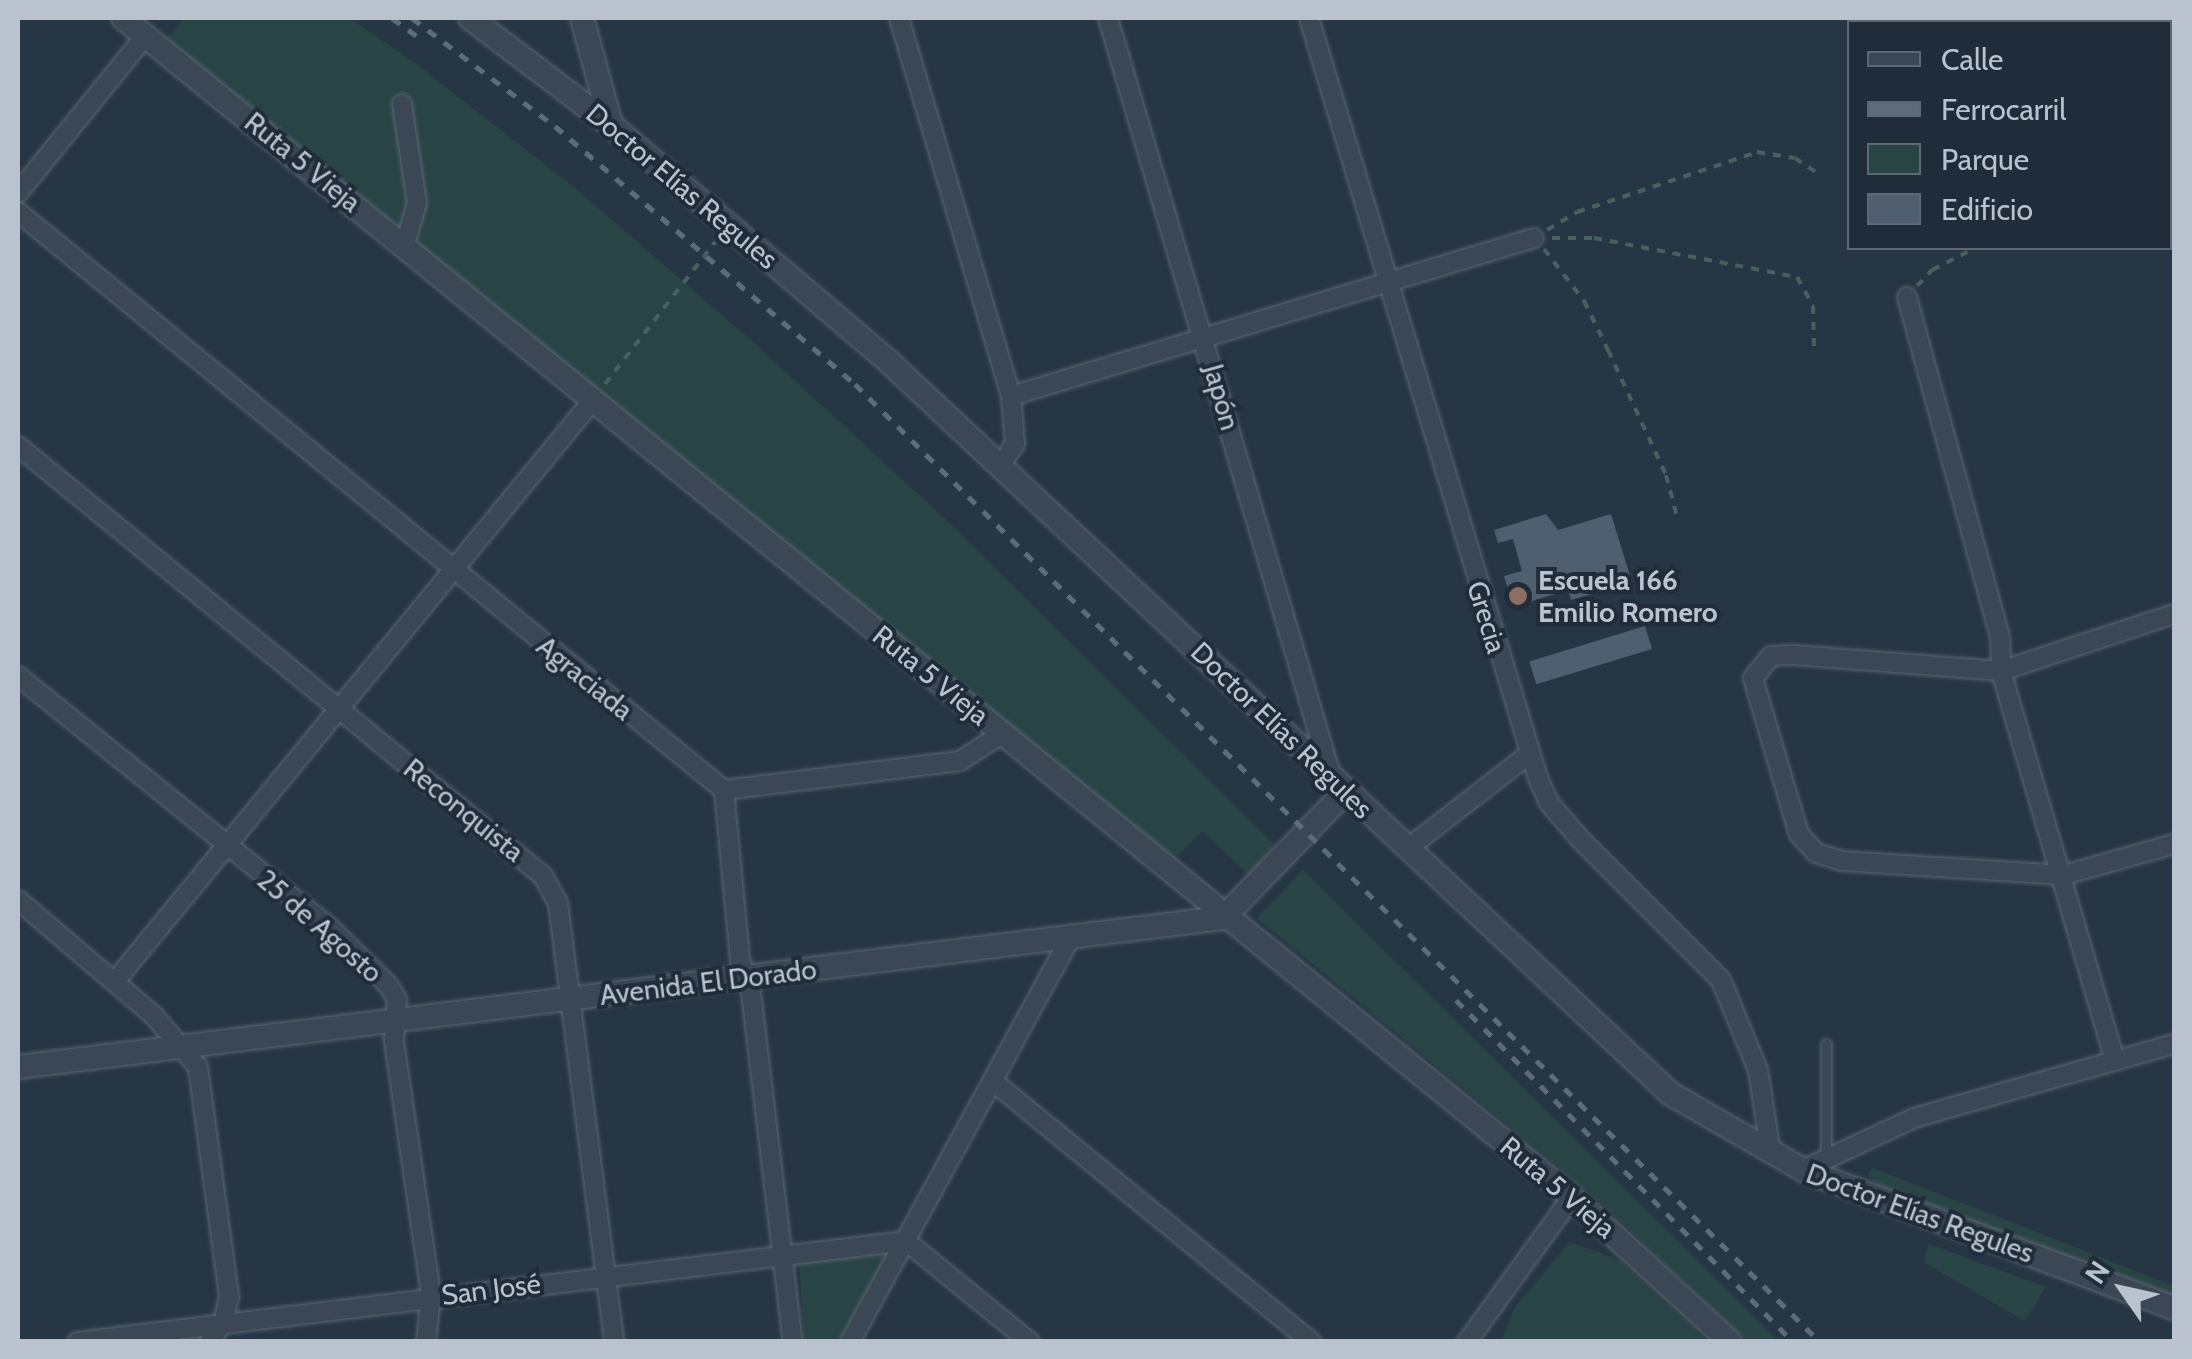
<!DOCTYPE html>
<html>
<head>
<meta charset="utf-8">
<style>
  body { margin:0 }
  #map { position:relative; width:2192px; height:1359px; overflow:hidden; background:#273644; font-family:Cabin,sans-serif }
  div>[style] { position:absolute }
  .green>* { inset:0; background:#294445 }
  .building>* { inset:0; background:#505f6f; transform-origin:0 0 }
  .path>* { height:4px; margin-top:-2px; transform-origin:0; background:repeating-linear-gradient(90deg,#476161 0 8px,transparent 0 16px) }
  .roads { filter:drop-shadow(0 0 2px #5a6571) drop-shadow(0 0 2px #5a6571) }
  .service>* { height:9px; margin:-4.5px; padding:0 4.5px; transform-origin:4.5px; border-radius:4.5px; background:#3b4754 }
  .minor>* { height:18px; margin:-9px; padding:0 9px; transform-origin:9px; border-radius:9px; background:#3b4754 }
  .tertiary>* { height:22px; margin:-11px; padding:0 11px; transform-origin:11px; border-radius:11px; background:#3b4754 }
  .rail>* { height:5px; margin-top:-2.5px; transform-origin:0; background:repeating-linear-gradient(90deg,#5d6c7b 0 10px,transparent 0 20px) }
  .dots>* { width:28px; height:28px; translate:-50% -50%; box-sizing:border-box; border:5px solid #202c39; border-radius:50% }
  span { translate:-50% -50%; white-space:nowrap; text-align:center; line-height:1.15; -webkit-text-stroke:8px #202c39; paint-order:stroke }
  .street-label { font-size:28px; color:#b9c2cd }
  .poi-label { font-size:28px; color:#b9c2cd; font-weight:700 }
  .left { translate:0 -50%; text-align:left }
  .frame { position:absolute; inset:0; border:20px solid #b9c2cd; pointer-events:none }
  .legend { position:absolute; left:1847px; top:20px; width:325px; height:230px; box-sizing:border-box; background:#202c39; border:2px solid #5d6874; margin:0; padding:12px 18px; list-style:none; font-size:30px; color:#b9c2cd }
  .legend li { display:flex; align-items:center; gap:20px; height:50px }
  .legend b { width:50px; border:2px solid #5d6874 }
  .north { position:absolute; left:2072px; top:1239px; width:100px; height:100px; -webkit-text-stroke:8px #202c39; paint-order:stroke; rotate:304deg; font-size:28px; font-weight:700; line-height:40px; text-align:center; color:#b9c2cd }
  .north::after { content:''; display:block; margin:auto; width:35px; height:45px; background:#b9c2cd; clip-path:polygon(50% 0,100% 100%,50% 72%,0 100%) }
</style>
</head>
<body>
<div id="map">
  <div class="green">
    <div style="clip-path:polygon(184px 18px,349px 18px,411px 60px,575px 188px,752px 341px,943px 517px,1275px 845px,1249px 875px,1202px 831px,1175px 859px,164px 42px)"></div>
    <div style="clip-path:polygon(1303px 870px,1779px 1341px,1747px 1341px,1591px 1194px,1257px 918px)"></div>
    <div style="clip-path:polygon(1873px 1168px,2174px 1286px,2174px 1299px,1879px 1188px,1867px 1175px)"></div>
    <div style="clip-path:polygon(1569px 1242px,1619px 1259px,1707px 1341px,1501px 1341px,1514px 1309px)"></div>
    <div style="clip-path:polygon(1929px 1244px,2046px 1287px,2025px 1321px,1923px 1262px)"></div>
    <div style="clip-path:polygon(882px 1252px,887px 1256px,838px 1341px,804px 1341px,799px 1261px)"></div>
  </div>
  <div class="building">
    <div style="clip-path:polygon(1546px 514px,1558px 530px,1611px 514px,1632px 582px,1571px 600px,1568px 590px,1513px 607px,1504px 576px,1522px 571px,1513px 539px,1498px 543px,1494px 530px)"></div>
    <div style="left:1645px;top:626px;width:24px;height:121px;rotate:73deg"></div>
  </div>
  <div class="path">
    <div style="left:1547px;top:230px;width:35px;rotate:-31deg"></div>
    <div style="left:1577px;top:212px;width:190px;rotate:-18.4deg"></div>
    <div style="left:1757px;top:152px;width:38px;rotate:9deg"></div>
    <div style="left:1795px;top:158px;width:27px;rotate:34deg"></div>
    <div style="left:1552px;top:238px;width:42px"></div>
    <div style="left:1594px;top:238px;width:207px;rotate:10.9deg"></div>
    <div style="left:1797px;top:277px;width:33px;rotate:61deg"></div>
    <div style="left:1813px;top:306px;width:43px;rotate:88.7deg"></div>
    <div style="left:1544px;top:249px;width:66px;rotate:52.4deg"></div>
    <div style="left:1584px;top:301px;width:55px;rotate:63.9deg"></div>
    <div style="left:1608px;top:350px;width:138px;rotate:65.1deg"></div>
    <div style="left:1666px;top:475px;width:47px;rotate:75.1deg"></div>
    <div style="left:1917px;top:286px;width:22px;rotate:-47deg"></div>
    <div style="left:1932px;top:270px;width:48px;rotate:-27.1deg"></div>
    <div style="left:605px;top:384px;width:180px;rotate:-52.2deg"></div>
  </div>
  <div class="roads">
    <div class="service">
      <div style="left:1826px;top:1044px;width:113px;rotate:90deg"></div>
    </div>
    <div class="minor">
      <div style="left:899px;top:18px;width:394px;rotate:73.5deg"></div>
      <div style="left:1011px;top:396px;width:48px;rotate:85.2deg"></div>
      <div style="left:1015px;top:444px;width:28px;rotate:125deg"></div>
      <div style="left:1108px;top:18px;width:789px;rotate:73.59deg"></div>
      <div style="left:1309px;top:18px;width:794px;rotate:73.23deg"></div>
      <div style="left:1538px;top:778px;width:27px;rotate:66deg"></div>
      <div style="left:1549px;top:803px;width:49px;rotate:49.1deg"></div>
      <div style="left:1581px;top:840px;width:198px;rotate:45deg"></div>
      <div style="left:1721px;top:980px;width:97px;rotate:67.7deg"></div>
      <div style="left:1758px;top:1070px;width:85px;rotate:81.2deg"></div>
      <div style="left:402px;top:104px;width:100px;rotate:81.4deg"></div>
      <div style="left:417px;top:203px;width:43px;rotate:106.3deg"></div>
      <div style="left:18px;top:193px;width:202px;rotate:-51deg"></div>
      <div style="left:18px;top:212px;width:912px;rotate:39.31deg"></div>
      <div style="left:724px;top:790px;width:171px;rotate:84.6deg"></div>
      <div style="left:740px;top:960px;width:34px;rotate:71deg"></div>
      <div style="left:751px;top:992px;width:353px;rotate:83.2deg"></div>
      <div style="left:1907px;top:297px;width:352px;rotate:74.7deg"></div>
      <div style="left:2000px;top:637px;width:34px;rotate:88deg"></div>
      <div style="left:2001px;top:671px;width:405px;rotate:73.7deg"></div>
      <div style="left:1011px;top:396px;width:546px;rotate:-16.81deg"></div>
      <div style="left:18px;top:446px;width:679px;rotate:39.32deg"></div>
      <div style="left:543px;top:876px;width:31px;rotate:61deg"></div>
      <div style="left:558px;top:903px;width:443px;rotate:82.7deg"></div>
      <div style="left:2174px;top:614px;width:182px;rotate:161.8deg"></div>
      <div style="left:2001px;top:671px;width:211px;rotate:-175.6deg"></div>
      <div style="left:1791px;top:655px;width:20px;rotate:177deg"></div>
      <div style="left:1771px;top:656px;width:28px;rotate:129deg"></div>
      <div style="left:1753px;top:678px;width:163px;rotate:73.6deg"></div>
      <div style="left:1799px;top:834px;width:25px;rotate:48deg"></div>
      <div style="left:1816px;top:853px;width:27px;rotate:17deg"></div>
      <div style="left:1842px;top:861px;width:222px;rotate:3.6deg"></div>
      <div style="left:2064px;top:875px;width:114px;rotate:-15.7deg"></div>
      <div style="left:18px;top:676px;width:398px;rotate:38.9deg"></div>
      <div style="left:328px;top:926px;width:86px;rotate:44.5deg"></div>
      <div style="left:389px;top:986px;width:16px;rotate:60deg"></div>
      <div style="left:397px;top:1000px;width:41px;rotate:94.2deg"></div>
      <div style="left:394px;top:1041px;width:258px;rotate:81.7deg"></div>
      <div style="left:431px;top:1296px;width:46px;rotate:96.2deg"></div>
      <div style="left:724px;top:790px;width:238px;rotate:-7deg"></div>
      <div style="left:960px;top:761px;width:51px;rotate:-33.1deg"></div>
      <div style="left:1407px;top:849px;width:155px;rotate:-37.9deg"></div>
      <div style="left:18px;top:900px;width:177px;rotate:40.4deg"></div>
      <div style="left:153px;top:1015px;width:69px;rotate:49.1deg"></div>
      <div style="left:198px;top:1067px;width:232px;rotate:82.3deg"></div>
      <div style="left:229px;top:1297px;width:27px;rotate:103deg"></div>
      <div style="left:223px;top:1323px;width:24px;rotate:126deg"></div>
      <div style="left:116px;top:980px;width:751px;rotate:-50.57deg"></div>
      <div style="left:995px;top:1083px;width:409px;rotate:39.3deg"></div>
      <div style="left:1803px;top:1170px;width:123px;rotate:-25.1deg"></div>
      <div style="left:1914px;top:1118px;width:270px;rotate:-15.9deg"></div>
      <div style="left:77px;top:1342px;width:835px;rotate:-6.95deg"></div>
      <div style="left:906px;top:1241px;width:160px;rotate:39.2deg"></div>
      <div style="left:850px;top:1342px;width:462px;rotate:-61.4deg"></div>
      <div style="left:1467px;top:1342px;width:179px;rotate:-54.1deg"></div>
    </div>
    <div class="tertiary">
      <div style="left:123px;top:18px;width:1868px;rotate:39.13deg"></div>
      <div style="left:1572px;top:1197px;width:214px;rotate:42.5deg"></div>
      <div style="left:470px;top:18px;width:177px;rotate:37.2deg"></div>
      <div style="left:611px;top:125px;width:365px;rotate:40.4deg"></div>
      <div style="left:889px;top:362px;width:1071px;rotate:43.11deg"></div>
      <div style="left:1671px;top:1094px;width:152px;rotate:29.9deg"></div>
      <div style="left:1803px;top:1170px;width:396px;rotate:20.4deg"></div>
      <div style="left:582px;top:18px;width:111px;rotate:74.8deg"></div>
      <div style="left:18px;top:1067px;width:1214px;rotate:-7.05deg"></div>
      <div style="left:1223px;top:918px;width:177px;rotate:-45.9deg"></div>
    </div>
  </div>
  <div class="rail">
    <div style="left:392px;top:18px;width:34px;rotate:36deg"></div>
    <div style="left:412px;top:18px;width:179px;rotate:37.1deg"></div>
    <div style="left:555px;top:126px;width:396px;rotate:40.7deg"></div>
    <div style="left:855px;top:384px;width:1360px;rotate:44.79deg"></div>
    <div style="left:1456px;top:1000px;width:480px;rotate:45.4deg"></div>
  </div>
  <div class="dots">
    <div style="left:1518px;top:596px;background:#8d6e63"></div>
  </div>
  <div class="street-label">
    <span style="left:303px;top:162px;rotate:39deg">Ruta 5 Vieja</span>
    <span style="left:682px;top:186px;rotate:40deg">Doctor Elías Regules</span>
    <span style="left:1222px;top:397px;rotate:74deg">Japón</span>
    <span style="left:1487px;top:617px;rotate:73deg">Grecia</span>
    <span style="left:931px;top:675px;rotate:39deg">Ruta 5 Vieja</span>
    <span style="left:585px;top:678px;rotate:39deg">Agraciada</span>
    <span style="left:1282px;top:730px;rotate:44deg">Doctor Elías Regules</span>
    <span style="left:464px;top:810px;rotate:39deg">Reconquista</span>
    <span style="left:320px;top:926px;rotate:41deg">25 de Agosto</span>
    <span style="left:708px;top:982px;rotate:-7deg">Avenida El Dorado</span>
    <span style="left:1558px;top:1187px;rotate:40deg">Ruta 5 Vieja</span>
    <span style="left:1920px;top:1213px;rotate:20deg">Doctor Elías Regules</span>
    <span style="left:491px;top:1289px;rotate:-7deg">San José</span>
  </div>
  <div class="poi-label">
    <span class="left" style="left:1538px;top:596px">Escuela 166<br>Emilio Romero</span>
  </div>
  <div class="frame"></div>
  <ul class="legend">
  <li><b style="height:12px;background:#3b4754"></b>Calle</li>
  <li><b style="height:12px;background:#5d6c7b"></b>Ferrocarril</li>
  <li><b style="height:28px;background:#294445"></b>Parque</li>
  <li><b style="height:28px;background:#505f6f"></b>Edificio</li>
  </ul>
  <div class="north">N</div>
</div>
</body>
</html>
